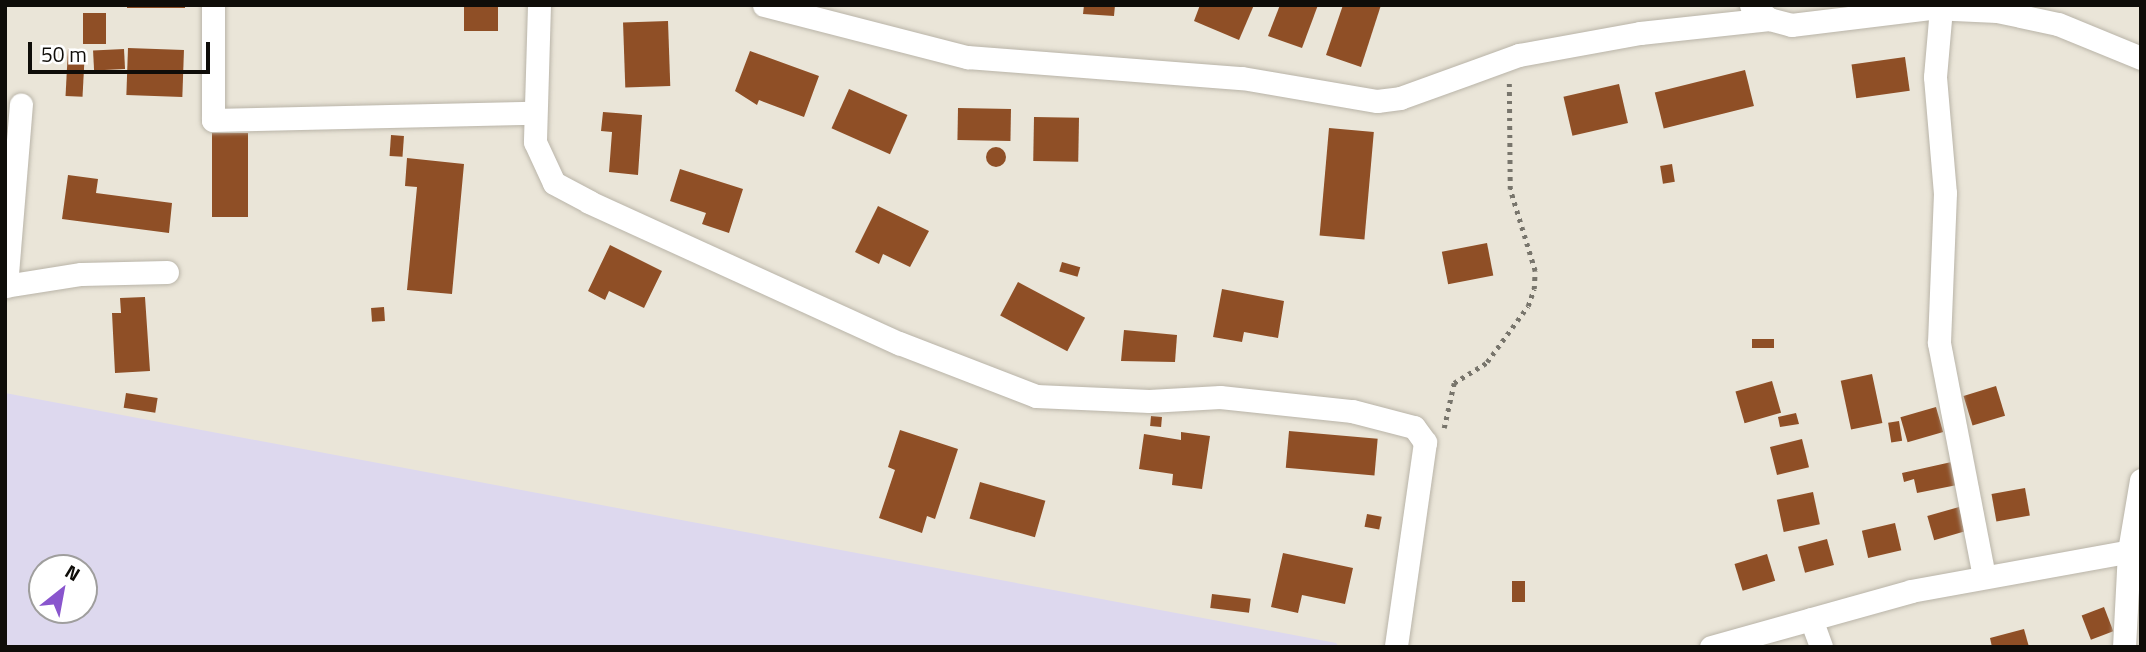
<!DOCTYPE html>
<html>
<head>
<meta charset="utf-8">
<style>
  body { margin:0 }
  #map { position:relative; width:2146px; height:652px; overflow:hidden; background:#eae5d8; font-family:"Titillium Web",sans-serif }
  div>[style] { position:absolute }
  .education>* { inset:0; background:#ddd8ee }
  .building>* { inset:0; background:#8f4f26; transform-origin:0 0 }
  .round { border-radius:50% }
  .path>* { height:4.5px; margin-top:-2.25px; transform-origin:0; background:repeating-linear-gradient(90deg,#78756c 0 3.5px,transparent 0 8.5px) }
  .roads { filter:drop-shadow(0 0 2px #b9b4a8) drop-shadow(0 0 2px #b9b4a8) }
  .minor>* { height:23px; margin:-11.5px; padding:0 11.5px; transform-origin:11.5px; border-radius:11.5px; background:#fff }
  span { translate:-50% -50%; white-space:nowrap; text-align:center; line-height:1.15; -webkit-text-stroke:6px #fff; paint-order:stroke }
  .frame { position:absolute; inset:0; border:7px solid #0f0d09; pointer-events:none }
  .north { position:absolute; left:28px; top:554px; width:70px; height:70px; box-sizing:border-box; background:#fff; border:2px solid #9f9e9d; border-radius:50%; rotate:31deg; font-size:19px; font-weight:700; line-height:28px; text-align:center; color:#0f0d09 }
  .north::after { content:''; display:block; margin:auto; width:24px; height:32px; background:#8955cd; clip-path:polygon(50% 0,100% 100%,50% 72%,0 100%) }
  .scale { position:absolute; left:28px; top:42px; width:182px; height:32px; box-sizing:border-box; border:4px solid #0f0d09; border-top:0; padding-left:9px; font-size:21px; line-height:24px; white-space:nowrap; color:#0f0d09; -webkit-text-stroke:5px #fff; paint-order:stroke }
</style>
</head>
<body>
<div id="map">
  <div class="education">
    <div style="clip-path:polygon(evenodd,5px 393px,1336px 643px,1339px 647px,5px 647px,5px 393px,42px 568px,84px 568px,84px 610px,42px 610px,42px 568px)"></div>
  </div>
  <div class="building">
    <div style="left:127px;top:5px;width:58px;height:3px"></div>
    <div style="left:464px;top:5px;width:34px;height:26px"></div>
    <div style="clip-path:polygon(1084px 5px,1115px 5px,1114px 16px,1083px 14px)"></div>
    <div style="clip-path:polygon(1200px 5px,1254px 5px,1239px 40px,1194px 21px)"></div>
    <div style="clip-path:polygon(1280px 5px,1318px 5px,1302px 48px,1268px 36px)"></div>
    <div style="clip-path:polygon(1343px 5px,1381px 5px,1361px 67px,1326px 55px)"></div>
    <div style="left:83px;top:13px;width:23px;height:31px"></div>
    <div style="left:668px;top:21px;width:65px;height:45px;rotate:88deg"></div>
    <div style="left:128px;top:48px;width:56px;height:47px;rotate:2deg"></div>
    <div style="left:68px;top:49px;width:17px;height:47px;rotate:3deg"></div>
    <div style="left:124px;top:49px;width:20px;height:31px;rotate:87deg"></div>
    <div style="clip-path:polygon(750px 51px,819px 76px,804px 117px,759px 100px,757px 105px,735px 91px)"></div>
    <div style="left:1905px;top:57px;width:34px;height:54px;rotate:82deg"></div>
    <div style="left:1745px;top:70px;width:37px;height:93px;rotate:76deg"></div>
    <div style="left:1619px;top:84px;width:40px;height:57px;rotate:77deg"></div>
    <div style="left:849px;top:89px;width:64px;height:43px;rotate:24deg"></div>
    <div style="left:958px;top:108px;width:53px;height:32px;rotate:1deg"></div>
    <div style="clip-path:polygon(603px 112px,642px 115px,638px 175px,609px 172px,612px 132px,601px 131px)"></div>
    <div style="left:1034px;top:117px;width:45px;height:44px;rotate:1deg"></div>
    <div style="left:1329px;top:128px;width:45px;height:108px;rotate:5deg"></div>
    <div style="left:212px;top:133px;width:36px;height:84px"></div>
    <div style="left:391px;top:135px;width:13px;height:21px;rotate:4deg"></div>
    <div class="round" style="left:986px;top:147px;width:20px;height:20px"></div>
    <div style="clip-path:polygon(407px 158px,464px 164px,452px 294px,407px 290px,417px 187px,405px 186px)"></div>
    <div style="left:1672px;top:164px;width:18px;height:12px;rotate:81deg"></div>
    <div style="clip-path:polygon(680px 169px,743px 189px,729px 233px,702px 224px,706px 213px,670px 201px)"></div>
    <div style="clip-path:polygon(68px 175px,98px 179px,96px 193px,172px 203px,169px 233px,62px 219px)"></div>
    <div style="clip-path:polygon(878px 206px,929px 231px,910px 267px,883px 254px,879px 264px,855px 252px)"></div>
    <div style="left:1487px;top:243px;width:33px;height:46px;rotate:79deg"></div>
    <div style="clip-path:polygon(610px 245px,662px 271px,644px 308px,609px 291px,605px 300px,588px 291px)"></div>
    <div style="left:1062px;top:262px;width:19px;height:10px;rotate:16deg"></div>
    <div style="left:1018px;top:282px;width:76px;height:38px;rotate:28deg"></div>
    <div style="clip-path:polygon(1222px 289px,1284px 301px,1278px 338px,1244px 332px,1242px 342px,1213px 337px)"></div>
    <div style="clip-path:polygon(145px 297px,150px 371px,115px 373px,112px 313px,121px 313px,120px 298px)"></div>
    <div style="left:384px;top:307px;width:14px;height:13px;rotate:86deg"></div>
    <div style="clip-path:polygon(1124px 330px,1177px 335px,1175px 362px,1121px 361px)"></div>
    <div style="left:1774px;top:339px;width:9px;height:22px;rotate:90deg"></div>
    <div style="left:1872px;top:374px;width:50px;height:32px;rotate:78deg"></div>
    <div style="left:1772px;top:381px;width:33px;height:38px;rotate:74deg"></div>
    <div style="left:1996px;top:386px;width:31px;height:34px;rotate:73deg"></div>
    <div style="left:126px;top:393px;width:32px;height:15px;rotate:9deg"></div>
    <div style="left:1936px;top:407px;width:26px;height:37px;rotate:74deg"></div>
    <div style="clip-path:polygon(1796px 413px,1799px 424px,1780px 427px,1778px 417px)"></div>
    <div style="left:1151px;top:416px;width:11px;height:10px;rotate:5deg"></div>
    <div style="left:1899px;top:421px;width:20px;height:11px;rotate:81deg"></div>
    <div style="clip-path:polygon(900px 430px,958px 449px,935px 519px,927px 516px,922px 533px,879px 518px,895px 470px,888px 467px)"></div>
    <div style="left:1289px;top:431px;width:89px;height:37px;rotate:5deg"></div>
    <div style="clip-path:polygon(1181px 432px,1210px 436px,1202px 489px,1172px 485px,1173px 474px,1139px 469px,1144px 434px,1181px 440px)"></div>
    <div style="left:1802px;top:439px;width:29px;height:33px;rotate:76deg"></div>
    <div style="clip-path:polygon(1956px 461px,1962px 484px,1917px 493px,1914px 479px,1904px 482px,1902px 473px)"></div>
    <div style="left:980px;top:482px;width:68px;height:38px;rotate:16deg"></div>
    <div style="left:2025px;top:488px;width:28px;height:34px;rotate:80deg"></div>
    <div style="left:1813px;top:492px;width:33px;height:37px;rotate:78deg"></div>
    <div style="left:1959px;top:507px;width:25px;height:33px;rotate:74deg"></div>
    <div style="left:1367px;top:514px;width:15px;height:13px;rotate:11deg"></div>
    <div style="left:1895px;top:523px;width:28px;height:34px;rotate:77deg"></div>
    <div style="left:1827px;top:539px;width:27px;height:30px;rotate:75deg"></div>
    <div style="clip-path:polygon(1283px 553px,1353px 568px,1345px 604px,1302px 595px,1298px 613px,1271px 607px)"></div>
    <div style="left:1767px;top:554px;width:28px;height:34px;rotate:73deg"></div>
    <div style="left:1512px;top:581px;width:13px;height:21px"></div>
    <div style="left:1212px;top:594px;width:39px;height:14px;rotate:7deg"></div>
    <div style="left:2104px;top:607px;width:26px;height:24px;rotate:69deg"></div>
    <div style="clip-path:polygon(2024px 629px,2029px 647px,1992px 647px,1990px 638px)"></div>
  </div>
  <div class="path">
    <div style="left:1444px;top:428px;width:46px;rotate:-77.5deg"></div>
    <div style="left:1454px;top:383px;width:39px;rotate:-32deg"></div>
    <div style="left:1487px;top:362px;width:69px;rotate:-53.8deg"></div>
    <div style="left:1528px;top:306px;width:18px;rotate:-71deg"></div>
    <div style="left:1534px;top:289px;width:18px;rotate:-87deg"></div>
    <div style="left:1535px;top:271px;width:86px;rotate:-107deg"></div>
    <div style="left:1510px;top:189px;width:106px;rotate:-90.5deg"></div>
  </div>
  <div class="roads">
    <div class="minor">
      <div style="left:213px;top:5px;width:115px;rotate:90deg"></div>
      <div style="left:213px;top:120px;width:319px;rotate:-1.3deg"></div>
      <div style="left:539px;top:5px;width:137px;rotate:91.7deg"></div>
      <div style="left:535px;top:142px;width:45px;rotate:65.1deg"></div>
      <div style="left:554px;top:183px;width:40px;rotate:28deg"></div>
      <div style="left:589px;top:202px;width:341px;rotate:24.5deg"></div>
      <div style="left:899px;top:343px;width:147px;rotate:21.1deg"></div>
      <div style="left:1036px;top:396px;width:113px;rotate:2.5deg"></div>
      <div style="left:1149px;top:401px;width:71px;rotate:-3.2deg"></div>
      <div style="left:1220px;top:397px;width:133px;rotate:6.1deg"></div>
      <div style="left:1352px;top:411px;width:64px;rotate:14.5deg"></div>
      <div style="left:1414px;top:427px;width:19px;rotate:54deg"></div>
      <div style="left:1425px;top:442px;width:207px;rotate:98.1deg"></div>
      <div style="left:764px;top:5px;width:210px;rotate:14.4deg"></div>
      <div style="left:967px;top:57px;width:276px;rotate:4.4deg"></div>
      <div style="left:1242px;top:78px;width:137px;rotate:9.7deg"></div>
      <div style="left:1377px;top:101px;width:23px;rotate:-7deg"></div>
      <div style="left:1400px;top:98px;width:127px;rotate:-19.9deg"></div>
      <div style="left:1519px;top:55px;width:123px;rotate:-10.3deg"></div>
      <div style="left:1640px;top:33px;width:130px;rotate:-6.2deg"></div>
      <div style="left:1751px;top:5px;width:23px;rotate:38deg"></div>
      <div style="left:1769px;top:19px;width:23px;rotate:15deg"></div>
      <div style="left:1791px;top:25px;width:142px;rotate:-6.9deg"></div>
      <div style="left:1932px;top:8px;width:65px;rotate:2.6deg"></div>
      <div style="left:1997px;top:11px;width:62px;rotate:12deg"></div>
      <div style="left:2058px;top:24px;width:90px;rotate:22.3deg"></div>
      <div style="left:1941px;top:8px;width:69px;rotate:95deg"></div>
      <div style="left:1935px;top:77px;width:116px;rotate:85.1deg"></div>
      <div style="left:1945px;top:193px;width:150px;rotate:92.3deg"></div>
      <div style="left:1939px;top:343px;width:237px;rotate:79.1deg"></div>
      <div style="left:5px;top:286px;width:77px;rotate:-9deg"></div>
      <div style="left:81px;top:274px;width:86px;rotate:-1.3deg"></div>
      <div style="left:6px;top:286px;width:182px;rotate:-85.3deg"></div>
      <div style="left:1811px;top:619px;width:30px;rotate:70deg"></div>
      <div style="left:1711px;top:647px;width:208px;rotate:-15.6deg"></div>
      <div style="left:1911px;top:591px;width:234px;rotate:-10.3deg"></div>
      <div style="left:2124px;top:647px;width:96px;rotate:-87deg"></div>
      <div style="left:2129px;top:551px;width:72px;rotate:-80.4deg"></div>
    </div>
  </div>
  <div class="frame"></div>
  <div class="north">N</div>
  <div class="scale">50 m</div>
</div>
</body>
</html>
